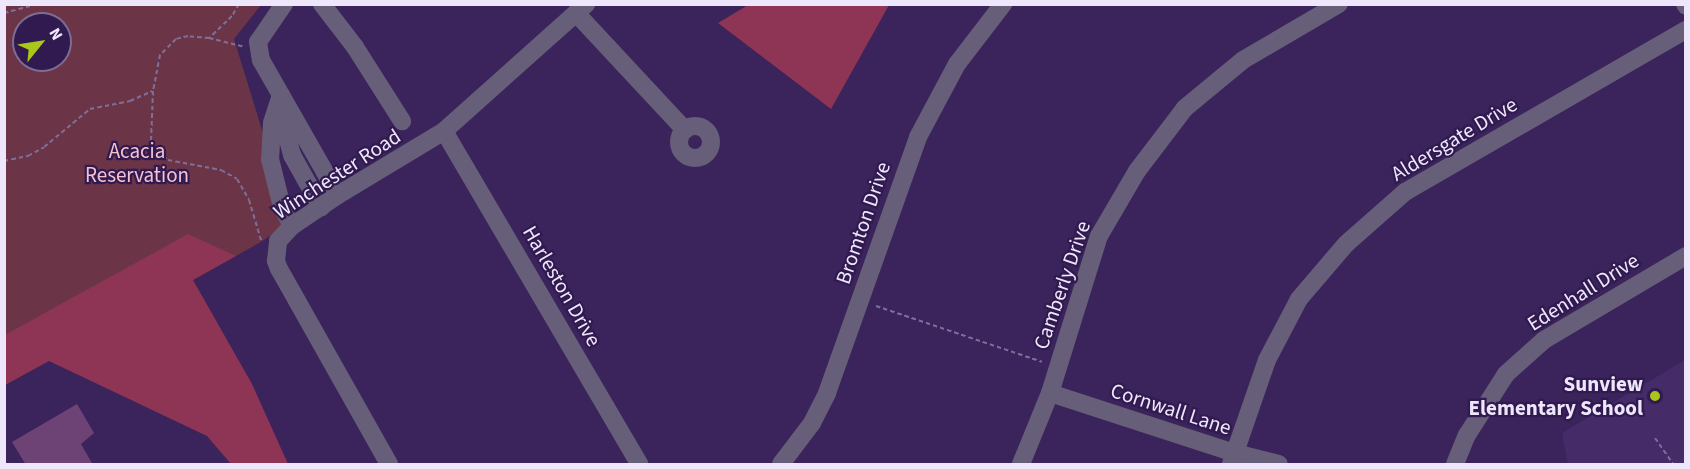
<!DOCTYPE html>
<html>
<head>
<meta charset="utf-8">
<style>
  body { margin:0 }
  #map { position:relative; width:1690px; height:469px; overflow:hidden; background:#3b245b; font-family:"Source Sans 3",sans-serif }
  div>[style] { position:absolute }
  .built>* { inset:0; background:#452c69 }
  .green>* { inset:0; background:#6c3547 }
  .forest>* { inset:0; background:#8e3455 }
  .building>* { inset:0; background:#6d4376 }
  .path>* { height:2px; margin-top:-1px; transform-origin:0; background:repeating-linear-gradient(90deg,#7f6e98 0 4.5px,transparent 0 7.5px) }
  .minor>* { height:18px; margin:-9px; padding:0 9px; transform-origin:9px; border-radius:9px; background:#675e79 }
  .minor>.ring { margin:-9px; padding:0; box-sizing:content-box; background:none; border:18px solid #675e79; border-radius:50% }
  .dots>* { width:16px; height:16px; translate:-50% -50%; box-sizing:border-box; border:3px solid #311a4f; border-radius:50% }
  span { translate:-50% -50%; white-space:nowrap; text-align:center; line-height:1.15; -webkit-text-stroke:4.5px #311a4f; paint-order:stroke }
  .street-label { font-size:21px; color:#eee7fc }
  .park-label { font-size:21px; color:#f5c1cf }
  .poi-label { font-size:21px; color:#eee7fc; font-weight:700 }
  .right { translate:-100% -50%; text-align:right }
  .frame { position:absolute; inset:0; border:6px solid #eee7fc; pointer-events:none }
  .north { position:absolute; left:12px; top:12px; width:60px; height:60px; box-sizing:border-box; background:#311a4f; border:2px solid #7d6c94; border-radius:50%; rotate:60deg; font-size:16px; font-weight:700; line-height:24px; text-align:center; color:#eee7fc }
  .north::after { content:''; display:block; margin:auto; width:21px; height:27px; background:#a9c71a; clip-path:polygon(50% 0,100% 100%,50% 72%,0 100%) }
</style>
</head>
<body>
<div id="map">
  <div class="built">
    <div style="clip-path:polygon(1685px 360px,1685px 464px,1568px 464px,1562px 433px)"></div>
  </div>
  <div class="green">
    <div style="clip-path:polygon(evenodd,5px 5px,261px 5px,234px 39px,286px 208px,285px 226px,259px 243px,5px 385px,5px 5px,24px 24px,60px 24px,60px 60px,24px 60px,24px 24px)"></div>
  </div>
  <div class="forest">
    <div style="clip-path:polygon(748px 5px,748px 4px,889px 5px,831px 109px,718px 23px)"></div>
    <div style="clip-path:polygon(188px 234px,236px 256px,193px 280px,252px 384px,288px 464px,231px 464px,207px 436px,49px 361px,5px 385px,5px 335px)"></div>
  </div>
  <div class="building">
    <div style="clip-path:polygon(77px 404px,94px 433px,81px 444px,93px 465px,26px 465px,12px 442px)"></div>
  </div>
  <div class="path">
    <div style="left:239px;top:4px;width:14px;rotate:120deg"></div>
    <div style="left:232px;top:16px;width:32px;rotate:136deg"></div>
    <div style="left:209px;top:38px;width:21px;rotate:-175deg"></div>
    <div style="left:188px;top:36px;width:12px;rotate:166deg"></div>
    <div style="left:176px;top:39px;width:23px;rotate:135deg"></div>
    <div style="left:160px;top:55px;width:37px;rotate:101deg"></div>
    <div style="left:153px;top:91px;width:49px;rotate:92.3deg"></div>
    <div style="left:151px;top:140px;width:13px;rotate:63deg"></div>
    <div style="left:157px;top:152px;width:14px;rotate:36deg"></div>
    <div style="left:168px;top:160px;width:54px;rotate:10.7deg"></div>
    <div style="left:221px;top:170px;width:18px;rotate:29deg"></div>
    <div style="left:237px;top:179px;width:24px;rotate:60deg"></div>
    <div style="left:249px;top:200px;width:42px;rotate:73.3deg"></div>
    <div style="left:4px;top:13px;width:34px;rotate:-15deg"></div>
    <div style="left:209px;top:38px;width:36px;rotate:14deg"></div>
    <div style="left:4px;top:161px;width:25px;rotate:-12deg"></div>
    <div style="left:28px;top:156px;width:18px;rotate:-29deg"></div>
    <div style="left:44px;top:147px;width:60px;rotate:-39.6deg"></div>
    <div style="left:90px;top:109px;width:41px;rotate:-11.3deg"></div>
    <div style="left:130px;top:101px;width:24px;rotate:-24deg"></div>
    <div style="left:876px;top:306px;width:175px;rotate:18.6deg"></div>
    <div style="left:1655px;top:438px;width:32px;rotate:55deg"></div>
  </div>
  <div class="minor">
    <div style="left:284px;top:4px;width:46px;rotate:124.4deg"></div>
    <div style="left:258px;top:42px;width:18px;rotate:81deg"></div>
    <div style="left:261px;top:60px;width:155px;rotate:60.3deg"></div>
    <div style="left:322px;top:4px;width:54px;rotate:52.5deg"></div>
    <div style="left:355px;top:47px;width:88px;rotate:57.6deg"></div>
    <div style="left:1685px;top:4px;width:2px;rotate:63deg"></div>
    <div style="left:576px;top:13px;width:160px;rotate:47deg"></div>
    <div style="left:281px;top:95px;width:29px;rotate:108deg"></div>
    <div style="left:272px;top:123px;width:36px;rotate:93deg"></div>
    <div style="left:270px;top:159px;width:49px;rotate:76deg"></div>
    <div style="left:282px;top:207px;width:21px;rotate:62deg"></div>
    <div style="left:288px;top:108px;width:28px;rotate:92deg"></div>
    <div style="left:287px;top:136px;width:20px;rotate:75deg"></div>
    <div style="left:292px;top:155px;width:60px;rotate:60.9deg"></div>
    <div class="ring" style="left:679px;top:126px;width:14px;height:14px"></div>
    <div style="left:444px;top:131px;width:386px;rotate:59.6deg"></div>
    <div style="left:1050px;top:393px;width:194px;rotate:18deg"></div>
    <div style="left:1235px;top:453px;width:45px;rotate:14deg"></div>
    <div style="left:389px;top:464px;width:224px;rotate:-119.4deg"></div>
    <div style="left:279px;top:269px;width:9px;rotate:-111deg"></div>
    <div style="left:276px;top:261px;width:20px;rotate:-84deg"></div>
    <div style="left:278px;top:241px;width:21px;rotate:-47deg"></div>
    <div style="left:292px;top:226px;width:55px;rotate:-34deg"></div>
    <div style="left:338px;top:195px;width:124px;rotate:-31.1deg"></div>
    <div style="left:444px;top:131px;width:191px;rotate:-41.8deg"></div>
    <div style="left:781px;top:464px;width:51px;rotate:-52.9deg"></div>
    <div style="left:812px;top:423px;width:34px;rotate:-63deg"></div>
    <div style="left:827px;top:393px;width:272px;rotate:-70.4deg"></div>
    <div style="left:918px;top:137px;width:83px;rotate:-61.9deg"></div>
    <div style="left:957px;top:64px;width:76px;rotate:-52.5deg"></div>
    <div style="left:1021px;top:464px;width:77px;rotate:-67.8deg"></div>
    <div style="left:1050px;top:393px;width:164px;rotate:-72.7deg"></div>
    <div style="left:1099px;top:236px;width:75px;rotate:-59.7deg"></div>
    <div style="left:1137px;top:171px;width:79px;rotate:-52.7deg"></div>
    <div style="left:1185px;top:108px;width:75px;rotate:-39.6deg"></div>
    <div style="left:1243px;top:60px;width:111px;rotate:-30.3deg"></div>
    <div style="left:1231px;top:464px;width:110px;rotate:-70.9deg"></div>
    <div style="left:1267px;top:360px;width:69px;rotate:-62.3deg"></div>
    <div style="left:1299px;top:299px;width:72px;rotate:-49.5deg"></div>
    <div style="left:1346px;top:244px;width:79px;rotate:-41.4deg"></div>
    <div style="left:1405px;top:192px;width:324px;rotate:-30deg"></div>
    <div style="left:1455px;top:464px;width:31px;rotate:-68deg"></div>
    <div style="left:1467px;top:435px;width:72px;rotate:-57.4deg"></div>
    <div style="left:1506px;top:374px;width:51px;rotate:-41.8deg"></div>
    <div style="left:1544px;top:340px;width:165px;rotate:-30.6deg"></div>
  </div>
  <div class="dots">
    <div style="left:1655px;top:396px;background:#a9c71a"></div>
  </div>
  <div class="street-label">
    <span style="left:1454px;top:139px;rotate:-31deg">Aldersgate Drive</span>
    <span style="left:337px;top:174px;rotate:-33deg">Winchester Road</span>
    <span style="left:863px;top:223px;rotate:-71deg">Bromton Drive</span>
    <span style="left:1062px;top:285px;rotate:-71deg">Camberly Drive</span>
    <span style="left:562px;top:286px;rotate:60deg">Harleston Drive</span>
    <span style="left:1583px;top:292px;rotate:-32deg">Edenhall Drive</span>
    <span style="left:1171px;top:409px;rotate:18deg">Cornwall Lane</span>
  </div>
  <div class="park-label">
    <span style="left:137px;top:163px">Acacia<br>Reservation</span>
  </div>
  <div class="poi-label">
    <span class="right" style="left:1643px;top:396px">Sunview<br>Elementary School</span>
  </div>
  <div class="frame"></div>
  <div class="north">N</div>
</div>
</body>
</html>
